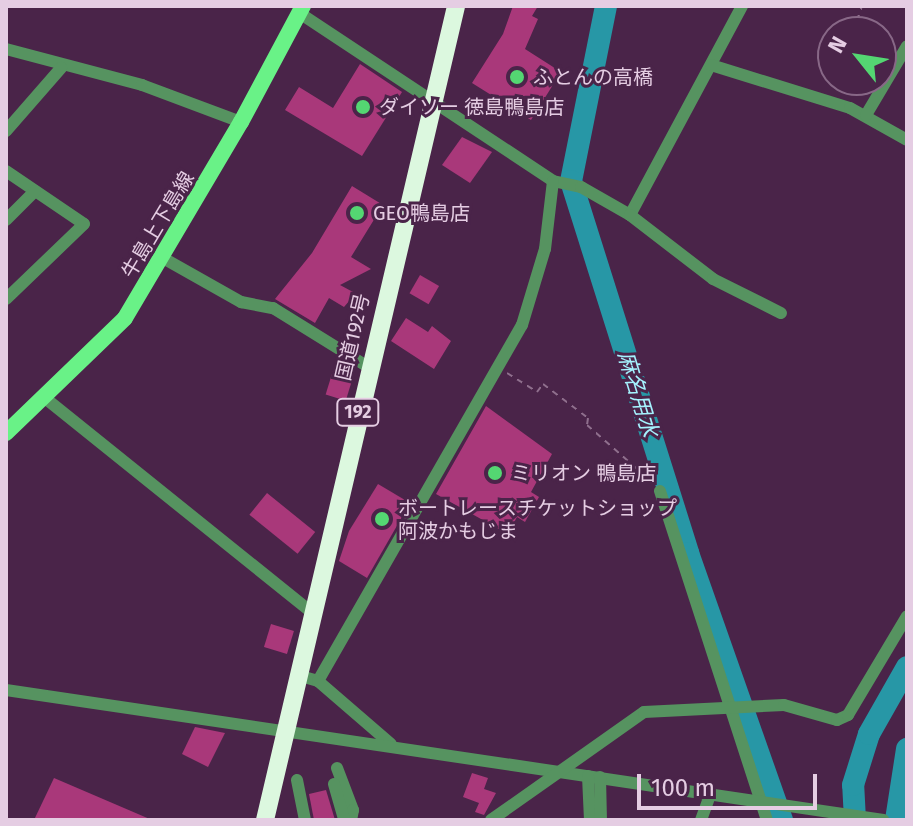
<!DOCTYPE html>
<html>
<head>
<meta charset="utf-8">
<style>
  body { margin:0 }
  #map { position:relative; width:913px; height:826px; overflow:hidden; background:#4a2449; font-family:"Fira Sans","Noto Sans JP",sans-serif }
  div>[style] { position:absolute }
  .river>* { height:22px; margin:-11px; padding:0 11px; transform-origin:11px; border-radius:11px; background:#2797a6 }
  .building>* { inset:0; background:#a9387a; transform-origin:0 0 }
  .path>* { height:2px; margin-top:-1px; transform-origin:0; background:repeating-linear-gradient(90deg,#8f6f8d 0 6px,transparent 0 12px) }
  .minor>* { height:12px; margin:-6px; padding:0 6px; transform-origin:6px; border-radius:6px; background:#569360 }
  .major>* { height:16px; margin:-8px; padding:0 8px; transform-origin:8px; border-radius:8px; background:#69f287 }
  .highway>* { height:18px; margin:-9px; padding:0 9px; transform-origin:9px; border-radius:9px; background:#dcf8df }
  .dots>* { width:22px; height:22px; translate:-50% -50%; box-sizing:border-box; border:4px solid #4a2449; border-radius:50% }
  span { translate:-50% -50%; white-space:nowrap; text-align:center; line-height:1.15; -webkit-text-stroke:6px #4a2449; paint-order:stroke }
  .shield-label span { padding:2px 6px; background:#4a2449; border:2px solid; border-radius:6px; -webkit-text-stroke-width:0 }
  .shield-label { font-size:18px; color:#e5cde3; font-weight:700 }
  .poi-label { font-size:20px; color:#e5cde3 }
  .left { translate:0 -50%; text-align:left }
  .street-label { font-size:20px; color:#e5cde3 }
  .water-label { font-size:22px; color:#a5f2fe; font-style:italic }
  .frame { position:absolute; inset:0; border:8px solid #e5cde3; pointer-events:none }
  .north { position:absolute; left:817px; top:16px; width:80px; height:80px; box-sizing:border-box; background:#4a2449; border:2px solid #886887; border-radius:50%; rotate:300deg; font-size:22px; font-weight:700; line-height:32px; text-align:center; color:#e5cde3 }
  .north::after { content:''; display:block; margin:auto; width:28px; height:36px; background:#54d672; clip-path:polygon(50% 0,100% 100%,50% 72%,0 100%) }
  .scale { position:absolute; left:637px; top:774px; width:180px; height:36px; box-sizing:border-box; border:4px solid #e5cde3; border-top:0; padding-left:10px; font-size:24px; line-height:28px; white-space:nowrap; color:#e5cde3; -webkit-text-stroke:6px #4a2449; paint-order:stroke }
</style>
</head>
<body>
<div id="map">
  <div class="river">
    <div style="left:606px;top:6px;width:178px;rotate:101.3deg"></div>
    <div style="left:571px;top:181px;width:390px;rotate:72.5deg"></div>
    <div style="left:688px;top:553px;width:283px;rotate:70.6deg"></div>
    <div style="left:855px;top:820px;width:35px;rotate:-93deg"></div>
    <div style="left:853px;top:785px;width:53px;rotate:-72.6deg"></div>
    <div style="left:869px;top:734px;width:77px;rotate:-60.4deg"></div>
    <div style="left:896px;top:820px;width:72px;rotate:-81.2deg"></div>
  </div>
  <div class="building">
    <div style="clip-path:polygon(513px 6px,538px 6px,532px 16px,538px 19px,525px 49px,561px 72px,531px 120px,472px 83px,503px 34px)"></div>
    <div style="clip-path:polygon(360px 64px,402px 92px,362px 156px,285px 110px,299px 87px,333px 108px)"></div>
    <div style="clip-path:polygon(462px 137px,492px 152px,470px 183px,442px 165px)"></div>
    <div style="clip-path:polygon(352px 186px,383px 205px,351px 257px,371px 269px,340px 285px,353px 292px,350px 300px,344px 307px,329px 298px,315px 323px,275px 299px,312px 253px)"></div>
    <div style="left:420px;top:275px;width:22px;height:21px;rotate:30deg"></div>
    <div style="clip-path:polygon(406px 318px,428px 332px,432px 326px,451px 341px,434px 369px,391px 341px)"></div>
    <div style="left:335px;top:364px;width:21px;height:32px;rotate:17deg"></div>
    <div style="clip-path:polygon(486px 406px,552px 454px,531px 492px,539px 497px,525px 522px,517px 517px,508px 534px,436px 494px)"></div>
    <div style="clip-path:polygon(378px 484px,410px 503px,367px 578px,339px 561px,349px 531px)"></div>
    <div style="left:267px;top:493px;width:62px;height:28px;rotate:39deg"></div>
    <div style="left:271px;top:624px;width:24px;height:24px;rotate:17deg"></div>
    <div style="clip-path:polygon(195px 727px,225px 733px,208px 767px,182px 754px)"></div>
    <div style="clip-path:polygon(472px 773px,488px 778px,484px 789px,496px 793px,484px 815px,475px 812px,479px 803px,463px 797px)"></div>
    <div style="clip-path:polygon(54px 778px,152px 820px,34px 820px)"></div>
    <div style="clip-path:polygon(326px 790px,335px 820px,314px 820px,309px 794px)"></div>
  </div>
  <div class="path">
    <div style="left:853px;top:32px;width:28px;rotate:-71deg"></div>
    <div style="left:849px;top:80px;width:15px;rotate:90deg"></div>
    <div style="left:507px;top:373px;width:36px;rotate:32deg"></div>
    <div style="left:537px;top:392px;width:10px;rotate:-53deg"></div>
    <div style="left:543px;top:384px;width:56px;rotate:37.1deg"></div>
    <div style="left:588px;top:418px;width:7px;rotate:98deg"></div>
    <div style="left:587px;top:425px;width:85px;rotate:41.2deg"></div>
  </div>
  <div class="minor">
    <div style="left:301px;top:14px;width:302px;rotate:33.5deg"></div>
    <div style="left:553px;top:181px;width:29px;rotate:12deg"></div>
    <div style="left:581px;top:187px;width:56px;rotate:29.7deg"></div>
    <div style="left:630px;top:215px;width:237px;rotate:-61.8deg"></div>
    <div style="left:6px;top:49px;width:141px;rotate:14.8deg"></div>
    <div style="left:142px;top:85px;width:106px;rotate:20.5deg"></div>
    <div style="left:711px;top:65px;width:145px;rotate:17.2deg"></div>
    <div style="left:850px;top:108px;width:65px;rotate:29.3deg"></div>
    <div style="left:866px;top:115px;width:80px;rotate:-59.3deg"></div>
    <div style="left:6px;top:131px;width:84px;rotate:-48.9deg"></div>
    <div style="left:6px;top:171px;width:94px;rotate:34.2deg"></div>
    <div style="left:84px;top:224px;width:108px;rotate:136.1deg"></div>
    <div style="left:630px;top:215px;width:105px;rotate:37.6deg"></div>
    <div style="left:713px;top:279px;width:76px;rotate:26.6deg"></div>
    <div style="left:6px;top:220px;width:41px;rotate:-45deg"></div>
    <div style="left:163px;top:258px;width:90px;rotate:29.4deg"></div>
    <div style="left:241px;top:302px;width:33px;rotate:11deg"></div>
    <div style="left:273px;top:308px;width:112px;rotate:31.8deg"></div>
    <div style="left:45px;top:398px;width:341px;rotate:38.8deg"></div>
    <div style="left:660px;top:491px;width:346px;rotate:72deg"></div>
    <div style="left:297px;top:675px;width:22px;rotate:16deg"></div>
    <div style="left:318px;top:681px;width:410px;rotate:-60.2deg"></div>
    <div style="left:522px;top:325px;width:79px;rotate:-73.2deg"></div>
    <div style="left:545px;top:249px;width:68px;rotate:-83.3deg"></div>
    <div style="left:318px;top:681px;width:96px;rotate:40.8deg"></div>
    <div style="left:6px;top:690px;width:887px;rotate:8.43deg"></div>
    <div style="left:337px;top:768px;width:45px;rotate:69.1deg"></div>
    <div style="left:353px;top:810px;width:10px;rotate:101deg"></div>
    <div style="left:588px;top:776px;width:44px;rotate:87.4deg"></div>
    <div style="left:600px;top:777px;width:43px;rotate:88.7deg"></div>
    <div style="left:297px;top:780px;width:41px;rotate:78.7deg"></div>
    <div style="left:334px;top:784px;width:37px;rotate:74deg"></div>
    <div style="left:491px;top:820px;width:187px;rotate:-35.2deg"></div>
    <div style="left:644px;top:712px;width:140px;rotate:-2.9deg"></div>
    <div style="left:784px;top:705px;width:55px;rotate:15.8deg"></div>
    <div style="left:837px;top:720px;width:12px;rotate:-24deg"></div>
    <div style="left:848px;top:715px;width:115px;rotate:-59.2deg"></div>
    <div style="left:701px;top:820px;width:29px;rotate:-70deg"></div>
  </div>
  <div class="major">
    <div style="left:6px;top:433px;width:165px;rotate:-44deg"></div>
    <div style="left:125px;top:318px;width:228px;rotate:-59.4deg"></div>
    <div style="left:241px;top:122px;width:132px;rotate:-61.9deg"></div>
  </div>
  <div class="highway">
    <div style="left:265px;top:820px;width:836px;rotate:-76.79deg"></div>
  </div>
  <div class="dots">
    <div style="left:517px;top:77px;background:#54d672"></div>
    <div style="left:363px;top:107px;background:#54d672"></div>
    <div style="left:357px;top:213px;background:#54d672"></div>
    <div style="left:495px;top:473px;background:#54d672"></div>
    <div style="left:382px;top:519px;background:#54d672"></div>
  </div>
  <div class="shield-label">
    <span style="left:358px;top:412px">192</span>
  </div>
  <div class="poi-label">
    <span class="left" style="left:533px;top:77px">ふとんの高橋</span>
    <span class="left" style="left:379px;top:107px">ダイソー 徳島鴨島店</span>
    <span class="left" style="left:373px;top:213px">GEO鴨島店</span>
    <span class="left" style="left:511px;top:473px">ミリオン 鴨島店</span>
    <span class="left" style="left:398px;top:520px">ボートレースチケットショップ<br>阿波かもじま</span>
  </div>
  <div class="street-label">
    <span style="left:158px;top:225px;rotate:-59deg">牛島上下島線</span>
    <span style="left:353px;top:337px;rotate:-77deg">国道192号</span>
  </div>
  <div class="water-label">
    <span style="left:638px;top:394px;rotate:73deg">麻名用水</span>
  </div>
  <div class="frame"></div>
  <div class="north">N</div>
  <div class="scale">100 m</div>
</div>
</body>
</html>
